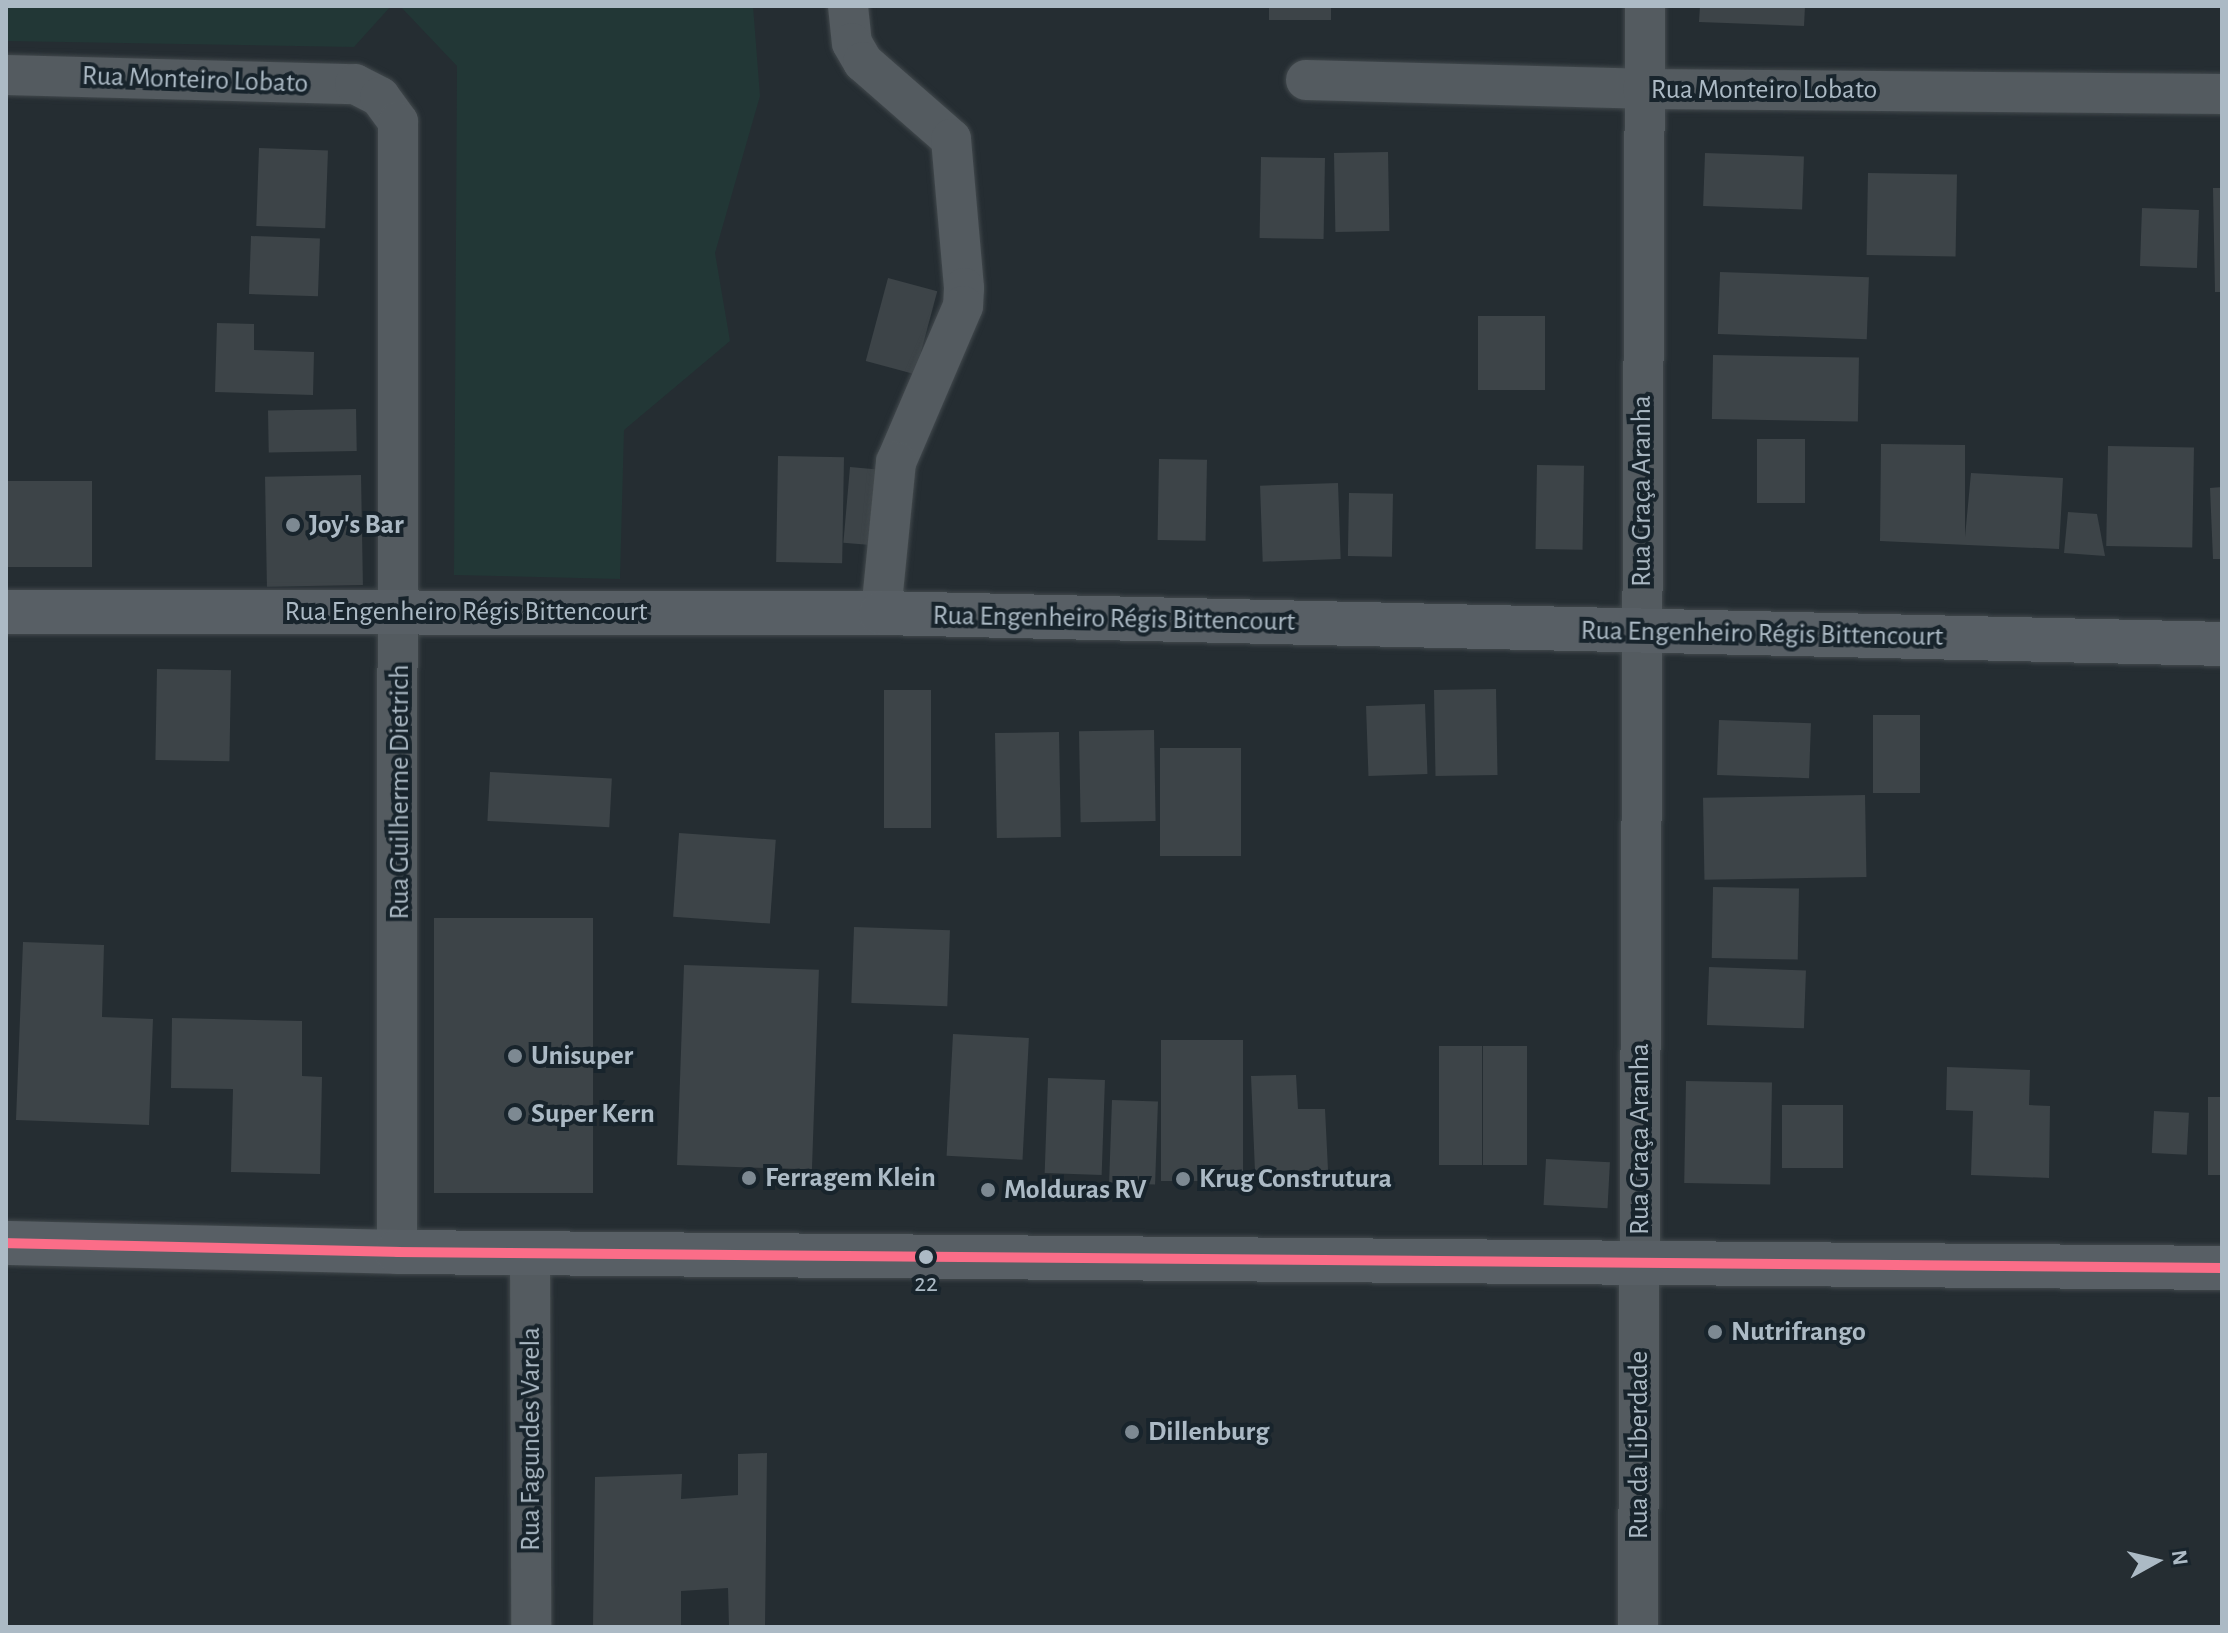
<!DOCTYPE html>
<html>
<head>
<meta charset="utf-8">
<style>
  body { margin:0 }
  #map { position:relative; width:2228px; height:1633px; overflow:hidden; background:#252d32; font-family:"Alegreya Sans",sans-serif }
  div>[style] { position:absolute }
  .green>* { inset:0; background:#223736 }
  .building>* { inset:0; background:#3d4448; transform-origin:0 0 }
  .roads { filter:drop-shadow(0 0 2px #42494d) drop-shadow(0 0 2px #42494d) }
  .street>* { height:40px; margin:-20px; padding:0 20px; transform-origin:20px; border-radius:20px; background:#545b60 }
  .secondary>* { height:44px; margin:-22px; padding:0 22px; transform-origin:22px; border-radius:22px; background:#585f65 }
  .bus-1>* { height:10px; margin:-5px; padding:0 5px; transform-origin:5px; border-radius:5px; background:#fb6d88 }
  .dots>* { width:22px; height:22px; translate:-50% -50%; box-sizing:border-box; border:4px solid #18242c; border-radius:50% }
  span { translate:-50% -50%; white-space:nowrap; text-align:center; line-height:1.15; -webkit-text-stroke:8px #18242c; paint-order:stroke }
  .bus-label { font-size:26px; color:#acbac5 }
  .street-label { font-size:28px; color:#acbac5 }
  .poi-label { font-size:28px; color:#acbac5; font-weight:700 }
  .left { translate:0 -50%; text-align:left }
  .frame { position:absolute; inset:0; border:8px solid #acbac5; pointer-events:none }
  .north { position:absolute; left:2116px; top:1521px; width:80px; height:80px; -webkit-text-stroke:6px #18242c; paint-order:stroke; rotate:82deg; font-size:22px; font-weight:700; line-height:32px; text-align:center; color:#acbac5 }
  .north::after { content:''; display:block; margin:auto; width:28px; height:36px; background:#acbac5; clip-path:polygon(50% 0,100% 100%,50% 72%,0 100%) }
</style>
</head>
<body>
<div id="map">
  <div class="green">
    <div style="clip-path:polygon(6px 6px,391px 6px,354px 47px,6px 41px)"></div>
    <div style="clip-path:polygon(400px 6px,753px 6px,760px 96px,715px 253px,730px 341px,624px 430px,620px 579px,454px 575px,457px 66px)"></div>
  </div>
  <div class="building">
    <div style="left:1269px;top:6px;width:62px;height:14px"></div>
    <div style="clip-path:polygon(1700px 6px,1805px 6px,1804px 26px,1699px 22px)"></div>
    <div style="left:259px;top:148px;width:69px;height:78px;rotate:2deg"></div>
    <div style="left:1388px;top:152px;width:79px;height:54px;rotate:89deg"></div>
    <div style="left:1705px;top:153px;width:99px;height:53px;rotate:2deg"></div>
    <div style="left:1261px;top:157px;width:64px;height:81px;rotate:1deg"></div>
    <div style="left:1868px;top:173px;width:89px;height:82px;rotate:1deg"></div>
    <div style="clip-path:polygon(2213px 188px,2222px 188px,2222px 292px,2215px 292px)"></div>
    <div style="left:2142px;top:208px;width:57px;height:58px;rotate:2deg"></div>
    <div style="left:251px;top:236px;width:69px;height:58px;rotate:2deg"></div>
    <div style="left:1720px;top:272px;width:149px;height:62px;rotate:2deg"></div>
    <div style="left:888px;top:278px;width:51px;height:86px;rotate:15deg"></div>
    <div style="left:1478px;top:316px;width:67px;height:74px"></div>
    <div style="clip-path:polygon(217px 323px,254px 324px,254px 350px,314px 352px,313px 395px,215px 392px)"></div>
    <div style="left:1713px;top:355px;width:146px;height:64px;rotate:1deg"></div>
    <div style="left:356px;top:409px;width:42px;height:88px;rotate:89deg"></div>
    <div style="left:1757px;top:439px;width:48px;height:64px"></div>
    <div style="clip-path:polygon(1881px 444px,1965px 445px,1965px 537px,1971px 473px,2063px 478px,2059px 549px,1880px 541px)"></div>
    <div style="left:2108px;top:446px;width:86px;height:100px;rotate:1deg"></div>
    <div style="left:778px;top:456px;width:66px;height:106px;rotate:1deg"></div>
    <div style="left:1159px;top:459px;width:48px;height:81px;rotate:1deg"></div>
    <div style="left:1537px;top:465px;width:47px;height:84px;rotate:1deg"></div>
    <div style="left:850px;top:467px;width:36px;height:76px;rotate:5deg"></div>
    <div style="left:361px;top:475px;width:110px;height:96px;rotate:89deg"></div>
    <div style="left:6px;top:481px;width:86px;height:86px"></div>
    <div style="left:1338px;top:483px;width:76px;height:78px;rotate:88deg"></div>
    <div style="clip-path:polygon(2222px 487px,2222px 559px,2213px 559px,2210px 488px)"></div>
    <div style="left:1349px;top:493px;width:44px;height:63px;rotate:1deg"></div>
    <div style="clip-path:polygon(2068px 512px,2097px 514px,2105px 556px,2064px 553px)"></div>
    <div style="left:157px;top:669px;width:74px;height:91px;rotate:1deg"></div>
    <div style="left:1496px;top:689px;width:86px;height:62px;rotate:89deg"></div>
    <div style="left:884px;top:690px;width:47px;height:138px"></div>
    <div style="left:1425px;top:704px;width:70px;height:59px;rotate:88deg"></div>
    <div style="left:1873px;top:715px;width:47px;height:78px"></div>
    <div style="left:1719px;top:720px;width:92px;height:55px;rotate:2deg"></div>
    <div style="left:1154px;top:730px;width:91px;height:75px;rotate:89deg"></div>
    <div style="left:1059px;top:732px;width:105px;height:64px;rotate:89deg"></div>
    <div style="left:1160px;top:748px;width:81px;height:108px"></div>
    <div style="left:490px;top:772px;width:122px;height:49px;rotate:3deg"></div>
    <div style="left:1865px;top:795px;width:82px;height:162px;rotate:89deg"></div>
    <div style="left:679px;top:833px;width:97px;height:84px;rotate:4deg"></div>
    <div style="left:1713px;top:887px;width:86px;height:71px;rotate:1deg"></div>
    <div style="left:593px;top:918px;width:275px;height:159px;rotate:90deg"></div>
    <div style="left:854px;top:927px;width:96px;height:76px;rotate:2deg"></div>
    <div style="clip-path:polygon(23px 942px,104px 945px,102px 1017px,153px 1019px,149px 1125px,16px 1120px)"></div>
    <div style="left:684px;top:965px;width:135px;height:200px;rotate:2deg"></div>
    <div style="left:1709px;top:967px;width:97px;height:58px;rotate:2deg"></div>
    <div style="clip-path:polygon(172px 1018px,302px 1021px,302px 1076px,322px 1077px,320px 1174px,231px 1172px,233px 1089px,171px 1088px)"></div>
    <div style="left:953px;top:1034px;width:76px;height:122px;rotate:3deg"></div>
    <div style="left:1161px;top:1040px;width:82px;height:141px"></div>
    <div style="left:1439px;top:1046px;width:43px;height:119px"></div>
    <div style="left:1483px;top:1046px;width:44px;height:119px"></div>
    <div style="clip-path:polygon(1947px 1067px,2030px 1070px,2029px 1105px,2050px 1106px,2049px 1178px,1971px 1175px,1973px 1111px,1946px 1110px)"></div>
    <div style="clip-path:polygon(1296px 1075px,1298px 1109px,1325px 1109px,1328px 1170px,1255px 1172px,1251px 1076px)"></div>
    <div style="left:1048px;top:1078px;width:57px;height:95px;rotate:2deg"></div>
    <div style="left:1686px;top:1081px;width:86px;height:102px;rotate:1deg"></div>
    <div style="left:2208px;top:1097px;width:14px;height:78px"></div>
    <div style="left:1112px;top:1100px;width:46px;height:83px;rotate:2deg"></div>
    <div style="left:1782px;top:1105px;width:61px;height:63px"></div>
    <div style="left:2154px;top:1111px;width:35px;height:42px;rotate:3deg"></div>
    <div style="left:1546px;top:1159px;width:64px;height:46px;rotate:3deg"></div>
    <div style="clip-path:polygon(767px 1453px,765px 1627px,729px 1627px,728px 1588px,681px 1591px,681px 1627px,593px 1627px,595px 1477px,682px 1474px,681px 1499px,738px 1495px,738px 1454px)"></div>
  </div>
  <div class="roads">
    <div class="street">
      <div style="left:848px;top:6px;width:37px;rotate:84deg"></div>
      <div style="left:852px;top:43px;width:22px;rotate:60deg"></div>
      <div style="left:863px;top:62px;width:117px;rotate:41.2deg"></div>
      <div style="left:951px;top:139px;width:150px;rotate:85deg"></div>
      <div style="left:964px;top:288px;width:18px;rotate:93deg"></div>
      <div style="left:963px;top:306px;width:170px;rotate:113.2deg"></div>
      <div style="left:896px;top:462px;width:152px;rotate:95.7deg"></div>
      <div style="left:6px;top:75px;width:349px;rotate:1.5deg"></div>
      <div style="left:355px;top:84px;width:28px;rotate:27deg"></div>
      <div style="left:380px;top:97px;width:31px;rotate:54deg"></div>
      <div style="left:398px;top:122px;width:1130px;rotate:90.05deg"></div>
      <div style="left:1306px;top:80px;width:337px;rotate:1.5deg"></div>
      <div style="left:1643px;top:89px;width:579px;rotate:0.49deg"></div>
      <div style="left:530px;top:1252px;width:375px;rotate:89.8deg"></div>
      <div style="left:1638px;top:1627px;width:1621px;rotate:-89.75deg"></div>
    </div>
    <div class="secondary">
      <div style="left:6px;top:612px;width:875px;rotate:0.07deg"></div>
      <div style="left:881px;top:613px;width:1341px;rotate:1.32deg"></div>
      <div style="left:6px;top:1243px;width:391px;rotate:1.3deg"></div>
      <div style="left:397px;top:1252px;width:1825px;rotate:0.5deg"></div>
    </div>
  </div>
  <div class="bus-1">
    <div style="left:6px;top:1243px;width:391px;rotate:1.3deg"></div>
    <div style="left:397px;top:1252px;width:1825px;rotate:0.5deg"></div>
  </div>
  <div class="dots">
    <div style="left:293px;top:525px;background:#7d8992"></div>
    <div style="left:515px;top:1056px;background:#7d8992"></div>
    <div style="left:515px;top:1114px;background:#7d8992"></div>
    <div style="left:749px;top:1178px;background:#7d8992"></div>
    <div style="left:1183px;top:1179px;background:#7d8992"></div>
    <div style="left:988px;top:1190px;background:#7d8992"></div>
    <div style="left:926px;top:1257px;background:#acbac5"></div>
    <div style="left:1715px;top:1332px;background:#7d8992"></div>
    <div style="left:1132px;top:1432px;background:#7d8992"></div>
  </div>
  <div class="bus-label">
    <span style="left:926px;top:1284px">22</span>
  </div>
  <div class="street-label">
    <span style="left:195px;top:80px;rotate:2deg">Rua Monteiro Lobato</span>
    <span style="left:1764px;top:90px">Rua Monteiro Lobato</span>
    <span style="left:1642px;top:491px;rotate:-90deg">Rua Graça Aranha</span>
    <span style="left:466px;top:612px">Rua Engenheiro Régis Bittencourt</span>
    <span style="left:1114px;top:619px;rotate:1deg">Rua Engenheiro Régis Bittencourt</span>
    <span style="left:1762px;top:634px;rotate:1deg">Rua Engenheiro Régis Bittencourt</span>
    <span style="left:400px;top:792px;rotate:-90deg">Rua Guilherme Dietrich</span>
    <span style="left:1640px;top:1139px;rotate:-90deg">Rua Graça Aranha</span>
    <span style="left:531px;top:1439px;rotate:-90deg">Rua Fagundes Varela</span>
    <span style="left:1639px;top:1445px;rotate:-90deg">Rua da Liberdade</span>
  </div>
  <div class="poi-label">
    <span class="left" style="left:309px;top:525px">Joy's Bar</span>
    <span class="left" style="left:531px;top:1056px">Unisuper</span>
    <span class="left" style="left:531px;top:1114px">Super Kern</span>
    <span class="left" style="left:765px;top:1178px">Ferragem Klein</span>
    <span class="left" style="left:1199px;top:1179px">Krug Construtura</span>
    <span class="left" style="left:1004px;top:1190px">Molduras RV</span>
    <span class="left" style="left:1731px;top:1332px">Nutrifrango</span>
    <span class="left" style="left:1148px;top:1432px">Dillenburg</span>
  </div>
  <div class="frame"></div>
  <div class="north">N</div>
</div>
</body>
</html>
